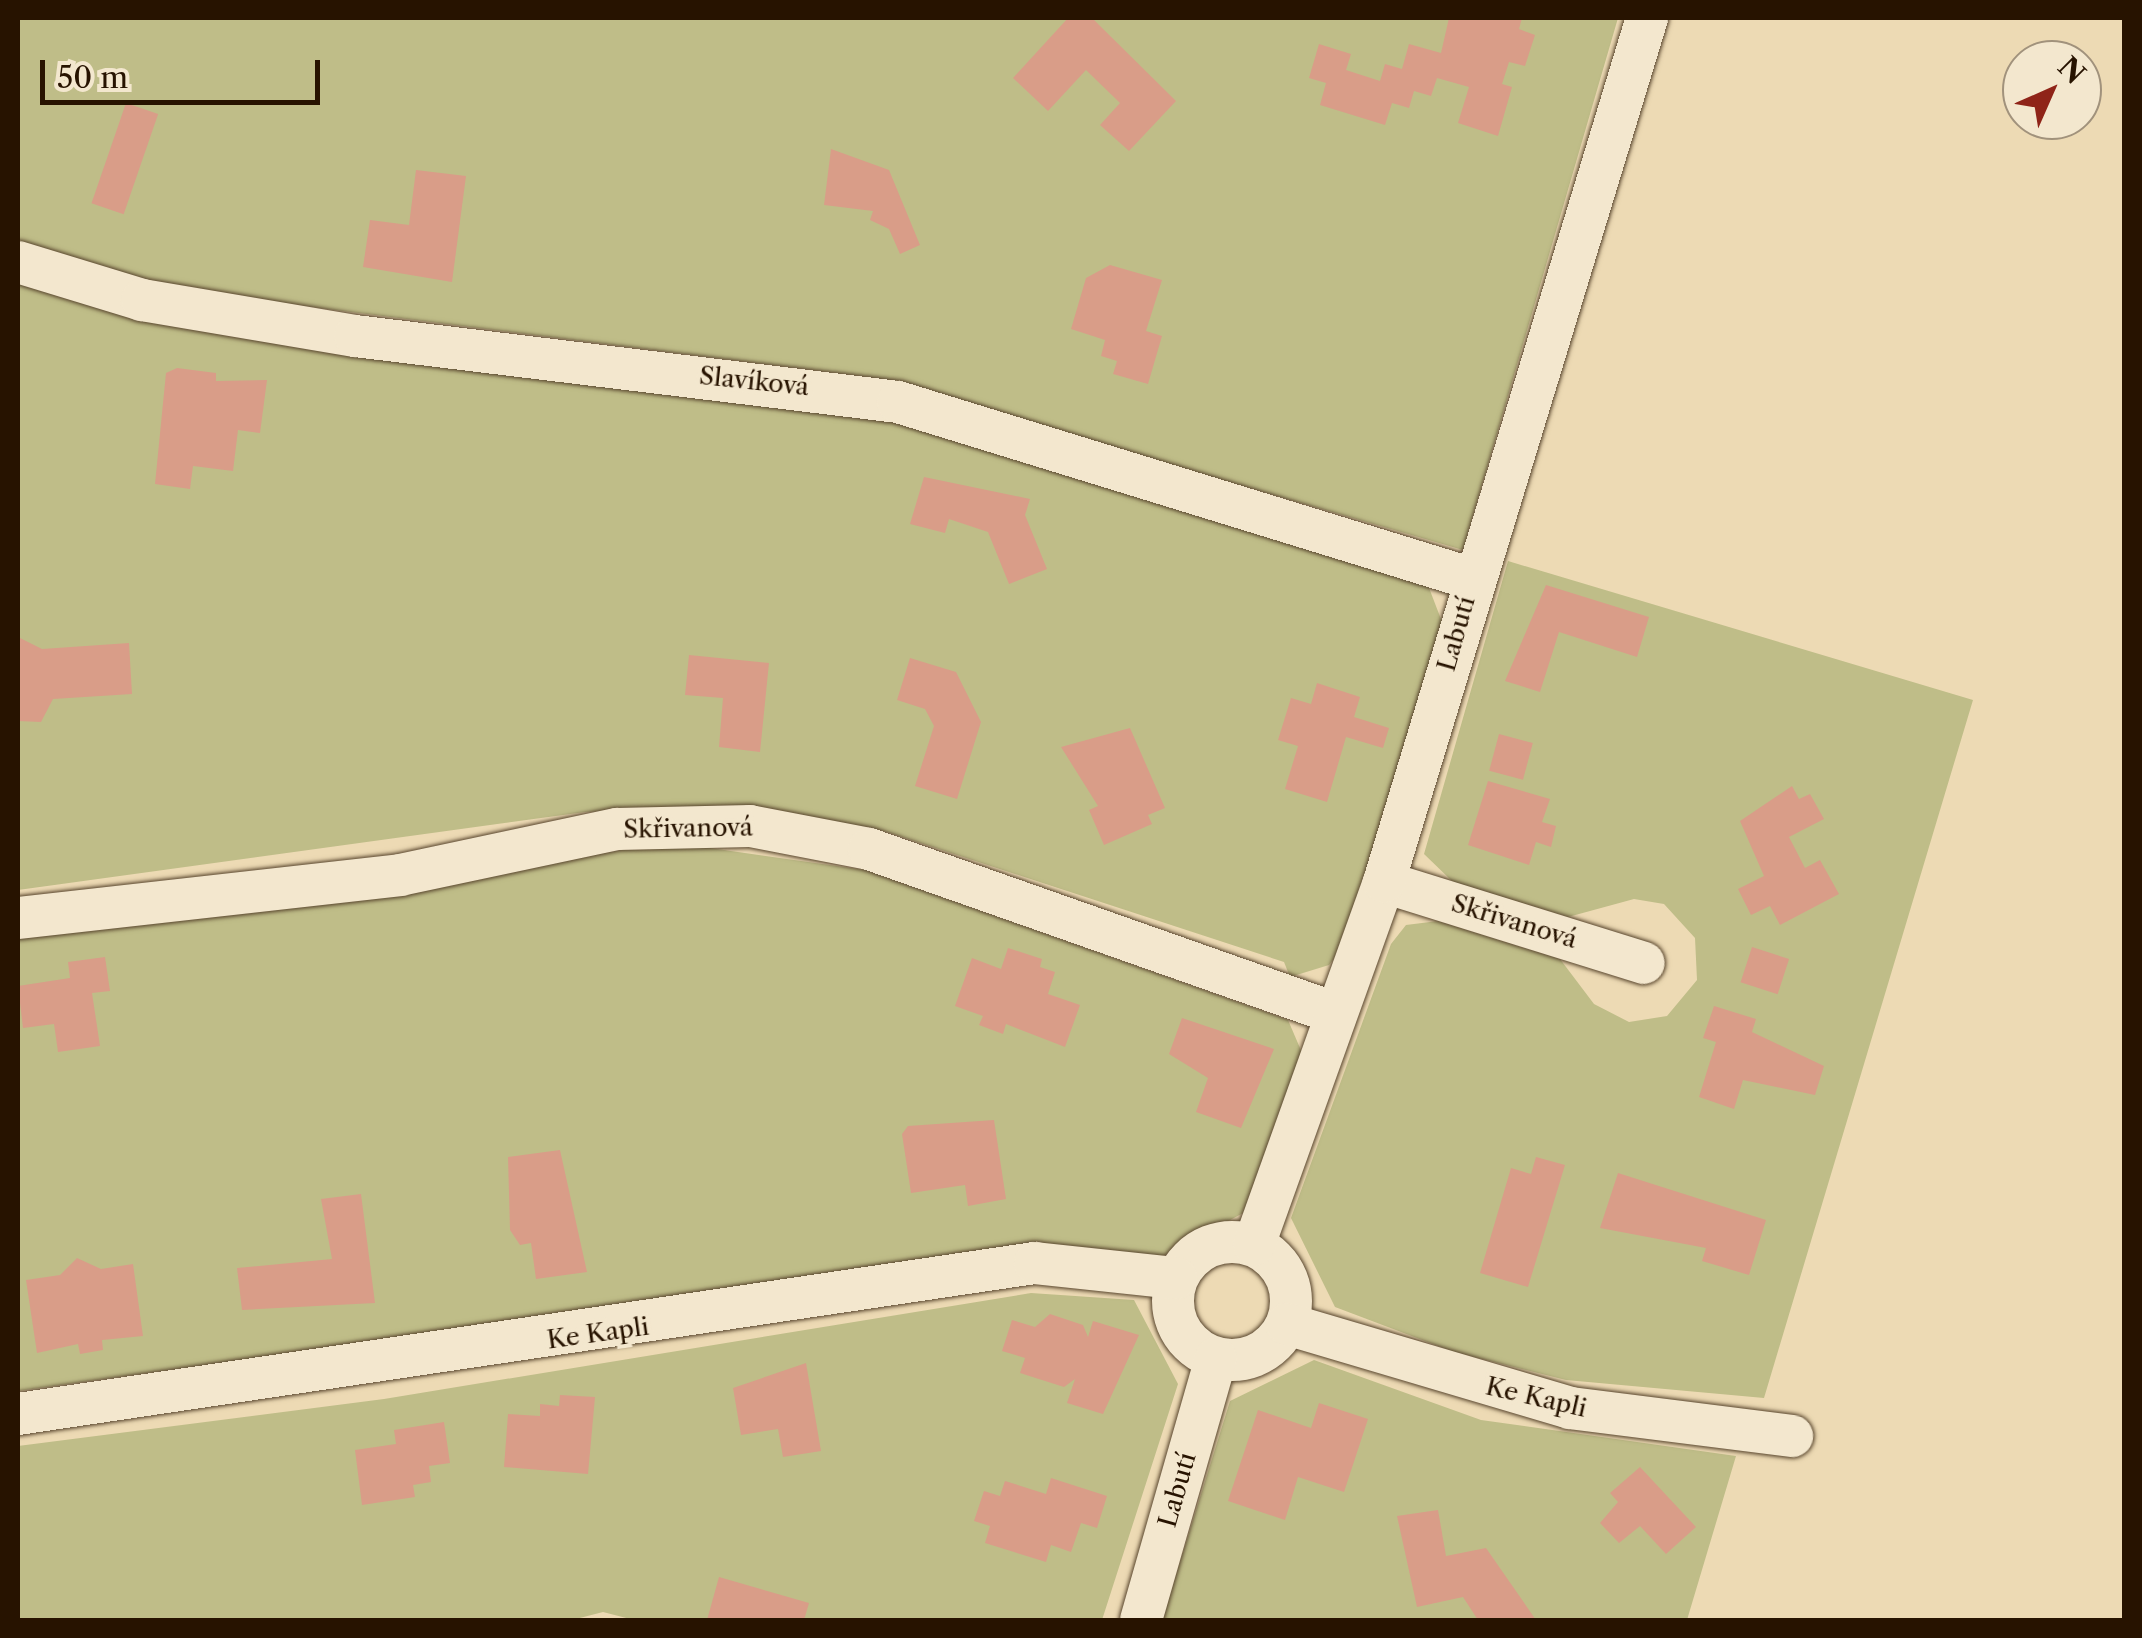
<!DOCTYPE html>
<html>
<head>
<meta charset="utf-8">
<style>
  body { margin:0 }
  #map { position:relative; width:2142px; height:1638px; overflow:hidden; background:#eddab4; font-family:"Libre Caslon Text",serif }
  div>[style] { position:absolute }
  .green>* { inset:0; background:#bfbd88 }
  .building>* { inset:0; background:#d99d88; transform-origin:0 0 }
  .roads { filter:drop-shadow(0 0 2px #58452d) drop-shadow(0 0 2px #58452d) }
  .minor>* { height:42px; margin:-21px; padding:0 21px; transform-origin:21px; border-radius:21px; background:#f3e7ce }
  .minor>.ring { margin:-21px; padding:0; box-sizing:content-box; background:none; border:42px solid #f3e7ce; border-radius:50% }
  span { translate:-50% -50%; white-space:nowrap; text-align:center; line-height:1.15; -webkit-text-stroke:8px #f3e7ce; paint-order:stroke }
  .street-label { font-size:25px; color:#271300 }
  .frame { position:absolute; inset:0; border:20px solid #271300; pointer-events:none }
  .north { position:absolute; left:2002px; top:40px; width:100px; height:100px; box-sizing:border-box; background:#f3e7ce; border:2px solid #a1927c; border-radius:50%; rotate:45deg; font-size:28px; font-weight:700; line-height:40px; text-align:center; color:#271300 }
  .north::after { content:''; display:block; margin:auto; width:35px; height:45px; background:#8f2418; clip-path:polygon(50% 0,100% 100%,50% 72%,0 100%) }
  .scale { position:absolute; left:40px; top:60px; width:280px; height:45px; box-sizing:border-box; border:5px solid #271300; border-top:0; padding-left:12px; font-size:30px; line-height:35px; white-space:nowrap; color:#271300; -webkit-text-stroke:8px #f3e7ce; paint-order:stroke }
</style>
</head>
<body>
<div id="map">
  <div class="green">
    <div style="clip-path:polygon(18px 18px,1618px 18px,1463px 550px,868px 377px,295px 305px,133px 279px,18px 243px)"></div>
    <div style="clip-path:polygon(18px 282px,854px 411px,1426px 580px,1444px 627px,1342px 949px,1329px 965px,1290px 977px,1284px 962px,884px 831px,737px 806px,585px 812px,18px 890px)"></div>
    <div style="clip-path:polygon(1508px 561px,1973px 700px,1764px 1398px,1566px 1380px,1454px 1352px,1335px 1307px,1291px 1218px,1391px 944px,1406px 925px,1438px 921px,1560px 959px,1594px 1004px,1629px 1022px,1667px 1016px,1697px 980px,1695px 938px,1664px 904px,1634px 899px,1568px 917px,1453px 882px,1424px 854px)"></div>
    <div style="clip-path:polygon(703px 847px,865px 870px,1288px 1020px,1303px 1055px,1245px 1212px,1161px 1257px,1060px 1246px,18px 1391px,18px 939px,623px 850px)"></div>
    <div style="clip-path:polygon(1031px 1293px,1134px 1300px,1178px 1384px,1102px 1620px,634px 1620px,603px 1612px,572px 1620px,18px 1620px,18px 1446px,384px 1399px)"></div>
    <div style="clip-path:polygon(1314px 1360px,1481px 1420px,1736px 1456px,1687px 1620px,1162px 1620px,1230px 1401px)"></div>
  </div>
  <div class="building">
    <div style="clip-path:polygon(1068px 18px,1092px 18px,1176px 101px,1129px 151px,1100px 125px,1120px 103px,1086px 70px,1048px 111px,1013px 78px)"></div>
    <div style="clip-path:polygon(1449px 18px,1522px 18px,1519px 29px,1535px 35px,1525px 66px,1509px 62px,1502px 84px,1512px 87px,1498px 136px,1458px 123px,1469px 87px,1437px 78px,1431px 96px,1414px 91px,1409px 108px,1392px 103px,1385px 125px,1320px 105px,1326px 83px,1309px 78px,1319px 44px,1351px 54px,1346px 70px,1380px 81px,1385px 64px,1402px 69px,1409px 44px,1441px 53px)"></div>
    <div style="left:126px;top:103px;width:34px;height:106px;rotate:19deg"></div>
    <div style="clip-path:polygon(831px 149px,889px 170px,920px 245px,900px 254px,889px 229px,870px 220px,873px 211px,824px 205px)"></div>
    <div style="clip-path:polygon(416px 170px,466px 176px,452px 282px,363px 267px,370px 220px,409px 225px)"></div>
    <div style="clip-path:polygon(1110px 265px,1162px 280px,1146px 331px,1162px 336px,1148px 384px,1113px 374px,1117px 361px,1101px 356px,1105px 340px,1071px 329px,1086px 278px)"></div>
    <div style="clip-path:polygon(177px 368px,216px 373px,216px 381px,267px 380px,260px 433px,238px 430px,233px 471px,193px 466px,190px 489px,155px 484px,166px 373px)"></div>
    <div style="clip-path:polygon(924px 477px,1030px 499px,1025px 515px,1047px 569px,1009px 584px,988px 532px,949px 519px,945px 533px,910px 524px)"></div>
    <div style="clip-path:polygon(1546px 585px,1649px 617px,1637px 657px,1559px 632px,1540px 692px,1505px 681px)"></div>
    <div style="clip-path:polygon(18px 637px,42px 649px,129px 643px,132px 694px,53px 699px,41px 722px,18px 721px)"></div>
    <div style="clip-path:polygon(689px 655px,769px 663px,760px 752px,719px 747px,723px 698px,685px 695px)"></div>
    <div style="clip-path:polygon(910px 658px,956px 672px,981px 722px,957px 799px,915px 786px,934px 726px,925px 709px,897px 700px)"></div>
    <div style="clip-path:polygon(1317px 683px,1360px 697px,1354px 717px,1389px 728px,1383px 748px,1346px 737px,1327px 802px,1285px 789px,1298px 746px,1278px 740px,1291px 698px,1311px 704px)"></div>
    <div style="clip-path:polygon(1130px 728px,1165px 808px,1148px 815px,1152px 824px,1104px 845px,1089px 810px,1098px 806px,1061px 747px)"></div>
    <div style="left:1499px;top:734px;width:35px;height:38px;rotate:15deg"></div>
    <div style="clip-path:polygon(1488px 781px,1550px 799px,1542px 822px,1556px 826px,1551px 847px,1536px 842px,1529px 865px,1468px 845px)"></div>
    <div style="clip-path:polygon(1792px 786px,1799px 799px,1810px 794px,1824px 819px,1789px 837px,1805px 868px,1820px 860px,1839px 894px,1780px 925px,1770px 906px,1751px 915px,1738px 889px,1764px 876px,1740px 821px)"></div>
    <div style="left:1752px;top:947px;width:39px;height:37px;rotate:18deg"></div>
    <div style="clip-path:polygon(1008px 948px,1042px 959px,1040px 967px,1055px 972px,1048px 994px,1080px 1005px,1065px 1047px,1006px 1024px,1003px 1034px,979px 1025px,983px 1016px,955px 1006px,972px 958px,1001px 969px)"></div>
    <div style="clip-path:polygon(105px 957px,110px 991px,92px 993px,100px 1046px,58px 1052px,54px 1024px,23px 1028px,18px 986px,70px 978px,68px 962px)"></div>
    <div style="clip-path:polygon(1714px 1006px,1756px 1019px,1752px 1032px,1824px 1066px,1815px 1095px,1743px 1080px,1734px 1109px,1699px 1097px,1716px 1042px,1703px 1038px)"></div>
    <div style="clip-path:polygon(1182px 1018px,1274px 1049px,1241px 1128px,1196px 1112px,1208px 1078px,1169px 1054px)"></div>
    <div style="clip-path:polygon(994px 1120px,1006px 1199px,968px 1206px,965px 1185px,911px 1193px,902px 1134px,908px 1126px)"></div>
    <div style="clip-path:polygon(560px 1150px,587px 1272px,536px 1279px,531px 1243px,520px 1245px,510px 1230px,508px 1157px)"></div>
    <div style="clip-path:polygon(1536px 1157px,1565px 1165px,1528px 1287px,1480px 1273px,1511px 1168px,1531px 1174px)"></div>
    <div style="clip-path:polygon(1618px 1173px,1766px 1220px,1749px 1275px,1702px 1261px,1706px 1248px,1600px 1228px)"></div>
    <div style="clip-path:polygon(361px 1194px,375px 1303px,242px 1310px,237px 1268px,332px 1259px,321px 1199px)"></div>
    <div style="clip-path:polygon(77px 1258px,101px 1269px,133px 1264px,143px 1336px,102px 1340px,103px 1350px,80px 1354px,78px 1344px,37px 1353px,26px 1280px,60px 1275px)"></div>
    <div style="clip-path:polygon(1050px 1314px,1083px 1325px,1088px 1337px,1093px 1321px,1139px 1335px,1103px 1414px,1067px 1403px,1075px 1379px,1064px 1387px,1020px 1373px,1025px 1358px,1002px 1351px,1012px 1320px,1035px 1327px)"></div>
    <div style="clip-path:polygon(806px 1363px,821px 1451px,783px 1457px,778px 1429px,741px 1435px,733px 1388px)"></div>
    <div style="clip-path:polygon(560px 1395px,595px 1397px,588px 1474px,504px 1467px,508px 1414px,540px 1416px,540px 1404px,559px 1406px)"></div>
    <div style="clip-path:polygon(1319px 1403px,1368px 1419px,1344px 1492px,1298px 1477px,1285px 1520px,1228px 1501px,1258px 1410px,1311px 1428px)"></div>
    <div style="clip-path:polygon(444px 1422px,450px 1463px,429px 1466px,431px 1482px,413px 1485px,415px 1497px,362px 1505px,355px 1450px,396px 1444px,394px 1430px)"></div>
    <div style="clip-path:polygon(1640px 1467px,1696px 1527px,1666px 1554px,1640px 1526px,1619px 1543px,1600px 1523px,1618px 1502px,1610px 1493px)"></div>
    <div style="clip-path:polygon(1051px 1478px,1107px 1496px,1097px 1528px,1081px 1523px,1071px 1552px,1051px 1545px,1046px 1562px,985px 1543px,990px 1526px,974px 1521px,984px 1491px,1000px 1496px,1005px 1481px,1046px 1494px)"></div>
    <div style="clip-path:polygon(1438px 1510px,1446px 1556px,1486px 1548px,1536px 1620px,1478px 1620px,1463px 1597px,1417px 1607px,1397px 1516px)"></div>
    <div style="clip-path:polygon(719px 1577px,809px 1603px,804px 1620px,707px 1620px)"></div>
  </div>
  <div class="roads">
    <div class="minor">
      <div style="left:18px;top:262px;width:130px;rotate:17deg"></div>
      <div style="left:142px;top:300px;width:216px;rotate:9.6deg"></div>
      <div style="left:355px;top:336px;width:547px;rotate:6.93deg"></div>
      <div style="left:898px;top:402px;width:602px;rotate:17.11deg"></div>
      <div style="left:1384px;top:882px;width:272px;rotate:17.3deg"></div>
      <div style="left:18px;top:918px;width:384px;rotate:-6.4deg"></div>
      <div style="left:400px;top:875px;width:222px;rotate:-12deg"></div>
      <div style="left:617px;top:829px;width:133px;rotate:-1.3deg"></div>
      <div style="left:750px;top:826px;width:121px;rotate:10.9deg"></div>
      <div style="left:869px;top:849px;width:495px;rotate:19.4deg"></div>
      <div class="ring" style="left:1173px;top:1242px;width:76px;height:76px"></div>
      <div style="left:1254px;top:1245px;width:386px;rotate:-70.3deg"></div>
      <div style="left:1384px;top:882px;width:903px;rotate:-73.07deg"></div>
      <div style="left:1287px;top:1324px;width:295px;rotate:16.5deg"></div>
      <div style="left:1570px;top:1408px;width:224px;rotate:7.2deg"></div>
      <div style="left:18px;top:1414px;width:1028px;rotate:-8.45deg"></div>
      <div style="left:1035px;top:1263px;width:142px;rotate:6.1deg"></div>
      <div style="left:1141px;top:1620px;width:272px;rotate:-74deg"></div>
    </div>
  </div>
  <div class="street-label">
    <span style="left:754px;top:382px;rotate:6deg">Slavíková</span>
    <span style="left:1457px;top:634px;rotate:-74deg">Labutí</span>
    <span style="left:688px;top:829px;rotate:-1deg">Skřivanová</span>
    <span style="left:1514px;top:922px;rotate:17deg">Skřivanová</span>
    <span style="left:598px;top:1334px;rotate:-8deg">Ke Kapli</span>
    <span style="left:1536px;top:1398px;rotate:13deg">Ke Kapli</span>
    <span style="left:1178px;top:1490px;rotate:-74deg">Labutí</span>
  </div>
  <div class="frame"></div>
  <div class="north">N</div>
  <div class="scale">50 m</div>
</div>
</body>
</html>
